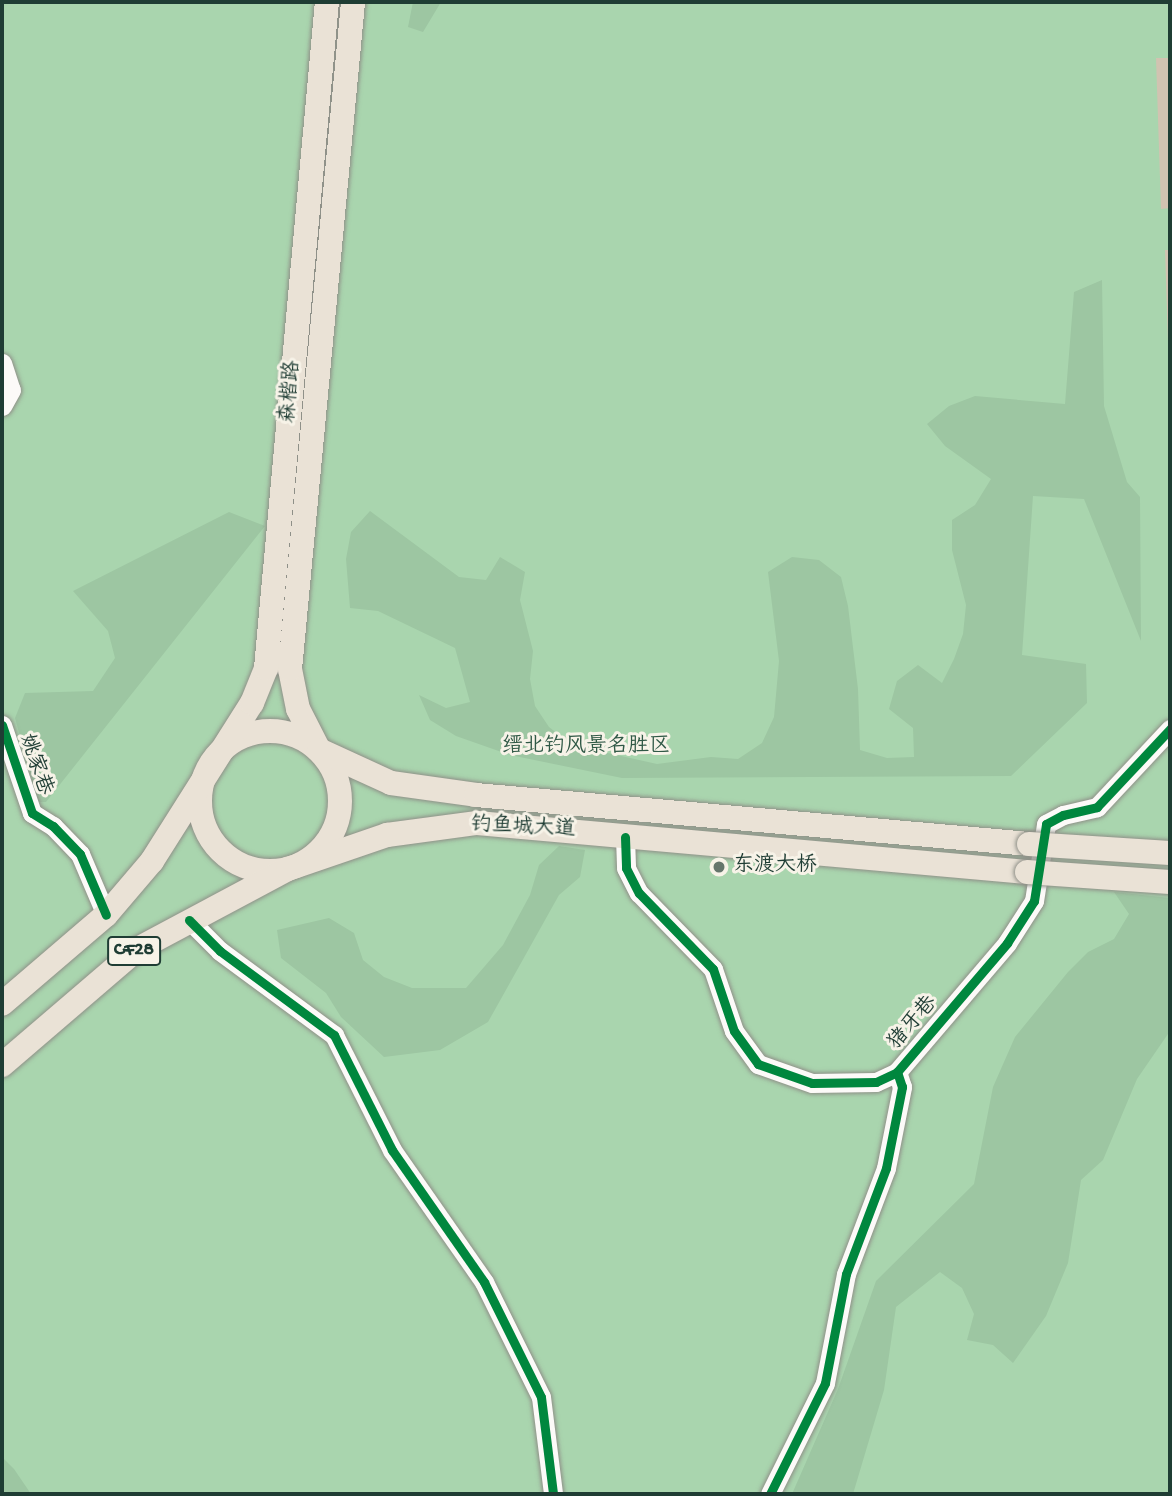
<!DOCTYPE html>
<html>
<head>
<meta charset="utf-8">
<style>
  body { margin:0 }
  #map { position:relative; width:1172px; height:1496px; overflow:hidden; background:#e8e1d3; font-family:"Gochi Hand","LXGW WenKai TC",sans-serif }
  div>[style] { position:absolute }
  .green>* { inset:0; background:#a9d5ae; transform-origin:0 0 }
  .forest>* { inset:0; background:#9dc6a2 }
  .building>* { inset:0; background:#d1c3b1 }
  .roads { filter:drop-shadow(0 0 2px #8f9088) drop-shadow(0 0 2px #8f9088) }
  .minor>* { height:19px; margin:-9.5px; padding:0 9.5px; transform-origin:9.5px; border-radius:9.5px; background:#fcfaf8 }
  .major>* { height:24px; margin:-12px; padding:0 12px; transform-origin:12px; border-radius:12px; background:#eae2d6 }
  .major>.ring { margin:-12px; padding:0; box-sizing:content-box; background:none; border:24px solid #eae2d6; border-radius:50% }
  .bridges { filter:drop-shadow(0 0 2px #8f9088) drop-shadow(0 0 2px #8f9088) }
  .major-bridge>* { height:24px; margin:-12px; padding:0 12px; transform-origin:12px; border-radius:12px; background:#eae2d6 }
  .cycleway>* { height:9px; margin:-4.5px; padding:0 4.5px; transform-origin:4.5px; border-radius:4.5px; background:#00873e }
  .dots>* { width:19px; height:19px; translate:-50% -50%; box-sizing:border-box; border:4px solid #f7f3e8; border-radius:50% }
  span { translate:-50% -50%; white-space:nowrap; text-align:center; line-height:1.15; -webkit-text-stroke:6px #f7f3e8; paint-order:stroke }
  .shield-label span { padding:2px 5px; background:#f7f3e8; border:2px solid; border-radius:5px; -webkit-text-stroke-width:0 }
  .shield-label { font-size:19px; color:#1f3d34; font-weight:700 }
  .street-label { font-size:21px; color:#1f3d34 }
  .park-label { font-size:21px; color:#305946 }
  .poi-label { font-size:21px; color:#1f3d34 }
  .left { translate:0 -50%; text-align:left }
  .frame { position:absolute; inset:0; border:4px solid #1f3d34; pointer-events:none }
</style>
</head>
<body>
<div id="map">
  <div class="green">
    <div style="left:2px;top:2px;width:1168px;height:1492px"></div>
  </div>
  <div class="forest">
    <div style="clip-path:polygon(413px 2px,441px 2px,423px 32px,408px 27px)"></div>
    <div style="clip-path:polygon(1102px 280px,1104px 406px,1127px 482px,1140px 497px,1141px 641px,1084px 499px,1033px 496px,1022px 655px,1086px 664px,1087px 703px,1011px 776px,622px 778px,510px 755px,456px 736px,430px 720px,419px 695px,446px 708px,470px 702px,455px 648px,378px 611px,350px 608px,346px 559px,351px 532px,370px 511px,459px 577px,486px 580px,500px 557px,525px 572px,520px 600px,533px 651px,530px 679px,535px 706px,549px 727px,572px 745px,657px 764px,711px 757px,738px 759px,762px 743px,774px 717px,779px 661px,768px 572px,792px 557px,819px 560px,841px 577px,848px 606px,858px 689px,860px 750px,887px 758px,914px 757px,913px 728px,889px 709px,897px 681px,918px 665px,942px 683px,954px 659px,963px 634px,966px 605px,952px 550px,952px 520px,975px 505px,991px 479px,945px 446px,927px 424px,949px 406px,975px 396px,1065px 404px,1074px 292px)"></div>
    <div style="clip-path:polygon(229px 512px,265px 526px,46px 802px,38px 802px,15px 718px,25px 693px,93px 691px,115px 658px,108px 631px,73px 591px)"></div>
    <div style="clip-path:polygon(559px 846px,585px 850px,580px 877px,559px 895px,488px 1022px,440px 1050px,384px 1057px,341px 1017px,326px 993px,281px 958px,277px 930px,329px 918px,354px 933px,363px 960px,384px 977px,412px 988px,466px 988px,503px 945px,530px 895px,539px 865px)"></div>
    <div style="clip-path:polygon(1114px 892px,1170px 898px,1170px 1031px,1137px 1079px,1103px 1160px,1081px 1180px,1068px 1263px,1046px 1316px,1013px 1363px,993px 1345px,967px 1340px,974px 1314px,962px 1288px,940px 1272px,896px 1307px,884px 1390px,853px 1494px,792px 1494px,838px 1389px,876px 1281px,974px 1184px,993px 1087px,1015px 1037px,1068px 972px,1088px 952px,1114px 939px,1129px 914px)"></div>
    <div style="clip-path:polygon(2px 1457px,14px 1469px,31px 1494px,2px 1494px)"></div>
  </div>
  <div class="building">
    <div style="clip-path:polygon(1156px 58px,1170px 58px,1170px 208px,1161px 209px)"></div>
    <div style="clip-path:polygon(1165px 250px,1170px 250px,1170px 342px,1168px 342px)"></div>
  </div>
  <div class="roads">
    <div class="minor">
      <div style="left:2px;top:363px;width:28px;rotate:72deg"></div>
      <div style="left:11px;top:390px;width:18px;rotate:119deg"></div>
      <div style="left:2px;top:725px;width:93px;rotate:71.2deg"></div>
      <div style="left:32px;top:813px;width:25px;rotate:32deg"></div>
      <div style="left:53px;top:826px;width:39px;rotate:46deg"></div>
      <div style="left:80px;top:854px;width:66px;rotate:66.9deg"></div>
      <div style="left:625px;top:837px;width:31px;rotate:88deg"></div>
      <div style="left:626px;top:868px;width:28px;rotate:63deg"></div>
      <div style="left:639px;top:893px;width:106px;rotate:45.8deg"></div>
      <div style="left:713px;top:969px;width:65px;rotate:71.3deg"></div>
      <div style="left:734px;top:1031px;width:41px;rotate:54deg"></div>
      <div style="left:758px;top:1064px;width:57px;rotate:19.4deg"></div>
      <div style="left:812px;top:1083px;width:64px;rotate:-0.9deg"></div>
      <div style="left:876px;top:1082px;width:23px;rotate:-25deg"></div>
      <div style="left:189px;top:920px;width:44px;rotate:45deg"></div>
      <div style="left:220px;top:951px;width:142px;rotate:36.4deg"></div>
      <div style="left:334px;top:1035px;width:129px;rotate:63.2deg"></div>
      <div style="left:392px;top:1150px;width:161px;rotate:55.1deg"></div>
      <div style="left:484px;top:1282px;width:128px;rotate:63.6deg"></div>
      <div style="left:541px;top:1397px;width:98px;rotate:82.9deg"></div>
      <div style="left:770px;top:1494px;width:124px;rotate:-63.6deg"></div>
      <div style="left:825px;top:1383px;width:111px;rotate:-79.1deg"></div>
      <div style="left:846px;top:1274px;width:113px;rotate:-69.3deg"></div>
      <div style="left:886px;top:1168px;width:83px;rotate:-78.8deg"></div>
      <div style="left:902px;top:1087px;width:16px;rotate:-108deg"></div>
      <div style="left:897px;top:1072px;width:170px;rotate:-49.5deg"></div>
      <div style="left:1007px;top:943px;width:50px;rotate:-57.3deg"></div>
      <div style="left:1034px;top:901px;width:78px;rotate:-81.1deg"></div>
      <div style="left:1046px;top:824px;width:19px;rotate:-28deg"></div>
      <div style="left:1063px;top:815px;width:35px;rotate:-13deg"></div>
      <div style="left:1097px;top:807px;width:107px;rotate:-46.9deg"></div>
    </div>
    <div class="major">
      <div class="ring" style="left:200px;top:731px;width:116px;height:116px"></div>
      <div style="left:319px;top:750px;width:46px;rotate:-117.1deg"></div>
      <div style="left:298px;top:709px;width:41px;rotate:-101.3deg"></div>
      <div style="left:290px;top:669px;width:670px;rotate:-84.6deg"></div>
      <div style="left:319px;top:750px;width:79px;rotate:24.6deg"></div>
      <div style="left:391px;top:783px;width:86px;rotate:8deg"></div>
      <div style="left:476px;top:795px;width:555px;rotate:5.06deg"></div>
      <div style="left:2px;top:1004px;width:137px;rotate:-40.6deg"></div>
      <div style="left:106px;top:915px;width:71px;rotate:-49.6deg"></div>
      <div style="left:152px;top:861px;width:187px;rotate:-57.7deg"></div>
      <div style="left:252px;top:703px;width:38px;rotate:-68deg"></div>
      <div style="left:266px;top:668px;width:669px;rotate:-84.77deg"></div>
      <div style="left:2px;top:1065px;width:177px;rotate:-40.6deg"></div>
      <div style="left:136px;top:950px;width:172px;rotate:-28.1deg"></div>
      <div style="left:288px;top:869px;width:105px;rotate:-19deg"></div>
      <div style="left:387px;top:835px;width:91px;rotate:-7.6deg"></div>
      <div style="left:477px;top:823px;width:552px;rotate:5.09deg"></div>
    </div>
  </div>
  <div class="bridges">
    <div class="major-bridge">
      <div style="left:1029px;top:844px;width:141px;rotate:3.7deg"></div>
      <div style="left:1027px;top:872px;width:143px;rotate:4deg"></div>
    </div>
  </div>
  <div class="cycleway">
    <div style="left:2px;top:725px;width:93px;rotate:71.2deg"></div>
    <div style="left:32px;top:813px;width:25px;rotate:32deg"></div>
    <div style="left:53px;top:826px;width:39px;rotate:46deg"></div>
    <div style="left:80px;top:854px;width:66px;rotate:66.9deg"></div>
    <div style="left:625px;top:837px;width:31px;rotate:88deg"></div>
    <div style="left:626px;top:868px;width:28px;rotate:63deg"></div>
    <div style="left:639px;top:893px;width:106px;rotate:45.8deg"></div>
    <div style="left:713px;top:969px;width:65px;rotate:71.3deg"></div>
    <div style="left:734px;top:1031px;width:41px;rotate:54deg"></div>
    <div style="left:758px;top:1064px;width:57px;rotate:19.4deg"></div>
    <div style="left:812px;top:1083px;width:64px;rotate:-0.9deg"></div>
    <div style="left:876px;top:1082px;width:23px;rotate:-25deg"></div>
    <div style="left:189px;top:920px;width:44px;rotate:45deg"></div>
    <div style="left:220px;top:951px;width:142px;rotate:36.4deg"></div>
    <div style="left:334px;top:1035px;width:129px;rotate:63.2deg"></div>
    <div style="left:392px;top:1150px;width:161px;rotate:55.1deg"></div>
    <div style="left:484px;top:1282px;width:128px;rotate:63.6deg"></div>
    <div style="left:541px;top:1397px;width:98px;rotate:82.9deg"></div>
    <div style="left:770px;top:1494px;width:124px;rotate:-63.6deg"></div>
    <div style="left:825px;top:1383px;width:111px;rotate:-79.1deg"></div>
    <div style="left:846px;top:1274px;width:113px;rotate:-69.3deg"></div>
    <div style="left:886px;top:1168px;width:83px;rotate:-78.8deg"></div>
    <div style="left:902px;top:1087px;width:16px;rotate:-108deg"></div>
    <div style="left:897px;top:1072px;width:170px;rotate:-49.5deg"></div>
    <div style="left:1007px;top:943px;width:50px;rotate:-57.3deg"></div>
    <div style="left:1034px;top:901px;width:78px;rotate:-81.1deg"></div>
    <div style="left:1046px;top:824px;width:19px;rotate:-28deg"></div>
    <div style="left:1063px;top:815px;width:35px;rotate:-13deg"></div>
    <div style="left:1097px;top:807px;width:107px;rotate:-46.9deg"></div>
  </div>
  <div class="dots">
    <div style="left:719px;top:867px;background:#65766c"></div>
  </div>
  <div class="shield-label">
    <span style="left:134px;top:951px">CF28</span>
  </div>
  <div class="street-label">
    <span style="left:292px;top:392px;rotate:-85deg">森楷路</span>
    <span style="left:34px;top:765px;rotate:71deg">姚家巷</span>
    <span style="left:523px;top:829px;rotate:3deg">钓鱼城大道</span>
    <span style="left:914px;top:1024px;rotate:-49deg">猪牙巷</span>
  </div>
  <div class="park-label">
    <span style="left:586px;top:748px">缙北钓风景名胜区</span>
  </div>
  <div class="poi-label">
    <span class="left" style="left:733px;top:867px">东渡大桥</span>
  </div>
  <div class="frame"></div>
</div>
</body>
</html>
